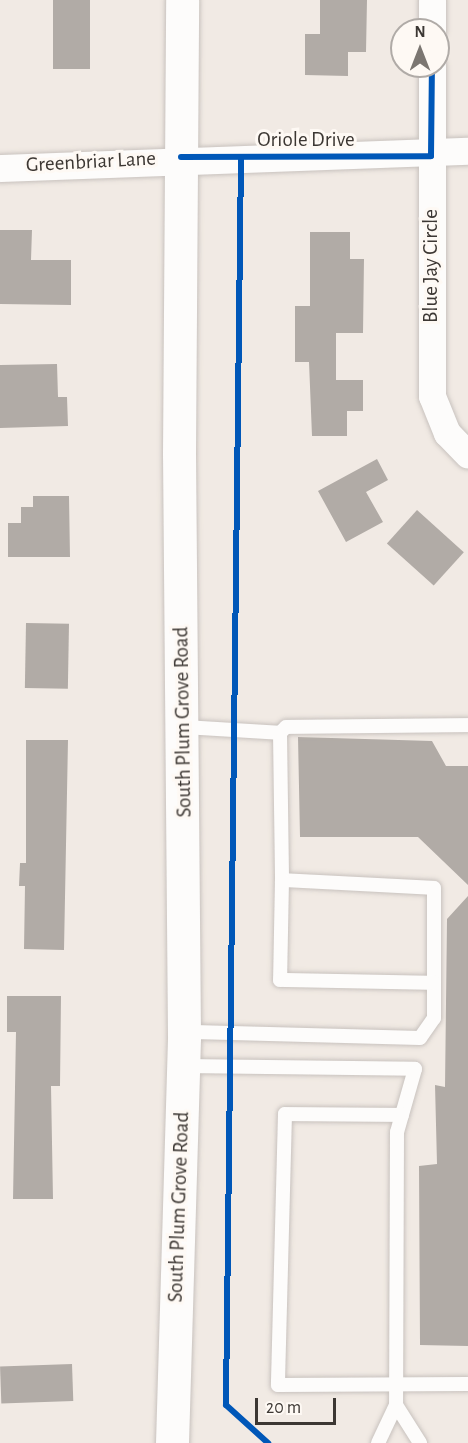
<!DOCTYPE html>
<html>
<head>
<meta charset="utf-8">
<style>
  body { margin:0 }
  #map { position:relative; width:468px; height:1443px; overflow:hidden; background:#f1eae4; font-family:"Alegreya Sans",sans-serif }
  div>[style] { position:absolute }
  .building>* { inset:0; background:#b1aba6; transform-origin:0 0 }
  .roads { filter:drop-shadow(0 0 2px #c8c2be) drop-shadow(0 0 2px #c8c2be) }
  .service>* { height:14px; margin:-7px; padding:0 7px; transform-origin:7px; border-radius:7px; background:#fdfcfb }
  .minor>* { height:27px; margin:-13.5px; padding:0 13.5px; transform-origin:13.5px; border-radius:13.5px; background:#fdfcfb }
  .tertiary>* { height:33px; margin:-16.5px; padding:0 16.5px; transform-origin:16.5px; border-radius:16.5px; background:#fdfcfb }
  .cycleway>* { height:6px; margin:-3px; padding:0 3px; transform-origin:3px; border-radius:3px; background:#0057b8 }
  span { translate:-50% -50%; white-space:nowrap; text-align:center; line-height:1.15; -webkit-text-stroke:6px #fef9f4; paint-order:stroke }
  .street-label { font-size:21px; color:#3c3733 }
  .north { position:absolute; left:390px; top:18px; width:60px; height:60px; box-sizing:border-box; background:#fef9f4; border:2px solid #b0aba7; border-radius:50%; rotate:0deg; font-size:16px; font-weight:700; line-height:24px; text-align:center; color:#3c3733 }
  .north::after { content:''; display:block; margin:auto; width:21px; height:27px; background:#7b7671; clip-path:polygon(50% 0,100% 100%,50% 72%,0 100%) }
  .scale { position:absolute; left:255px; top:1398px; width:81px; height:27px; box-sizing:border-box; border:3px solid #3c3733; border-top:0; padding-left:8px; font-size:18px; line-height:21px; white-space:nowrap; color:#3c3733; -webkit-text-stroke:4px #fef9f4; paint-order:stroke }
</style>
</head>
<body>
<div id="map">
  <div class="building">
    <div style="left:53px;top:0;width:37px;height:69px"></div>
    <div style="clip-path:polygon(320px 0,367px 0,366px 52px,348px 52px,348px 76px,305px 75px,305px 34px,320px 34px)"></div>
    <div style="clip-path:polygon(0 230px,32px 230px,31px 260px,71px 260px,71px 305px,0 304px)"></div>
    <div style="clip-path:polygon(310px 232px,350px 232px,350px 259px,364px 259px,363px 333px,336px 333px,336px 380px,363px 380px,363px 411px,347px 411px,347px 436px,312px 436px,309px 362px,295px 362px,295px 306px,310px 306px)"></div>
    <div style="clip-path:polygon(57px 364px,58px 397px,67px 397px,68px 426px,0 428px,0 365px)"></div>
    <div style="clip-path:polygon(377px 459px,388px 480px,366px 492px,383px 522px,346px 542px,318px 491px)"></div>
    <div style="clip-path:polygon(33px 496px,69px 496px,70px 557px,8px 557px,8px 523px,21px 523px,21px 507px,33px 507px)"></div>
    <div style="left:417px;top:510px;width:63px;height:45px;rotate:42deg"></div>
    <div style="left:26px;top:623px;width:43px;height:65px;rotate:1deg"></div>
    <div style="clip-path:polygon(298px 737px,432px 741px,446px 766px,468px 766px,468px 885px,418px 837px,300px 837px)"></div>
    <div style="clip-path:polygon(26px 740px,68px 740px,64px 950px,24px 949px,25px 886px,19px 886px,20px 863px,26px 863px)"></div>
    <div style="clip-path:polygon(468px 896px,468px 1346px,420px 1345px,419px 1166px,437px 1164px,435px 1085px,445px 1087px,447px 919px)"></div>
    <div style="clip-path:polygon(7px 996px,61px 996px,60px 1086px,51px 1086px,53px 1199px,13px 1199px,16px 1032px,7px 1032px)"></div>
    <div style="left:72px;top:1364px;width:37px;height:72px;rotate:88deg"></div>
  </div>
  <div class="roads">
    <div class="service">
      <div style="left:183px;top:727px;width:97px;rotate:3.5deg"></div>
      <div style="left:280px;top:733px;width:147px;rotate:89.2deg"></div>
      <div style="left:282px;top:880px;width:152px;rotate:3deg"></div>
      <div style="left:434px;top:888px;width:130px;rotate:90deg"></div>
      <div style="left:434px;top:1018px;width:24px;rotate:125deg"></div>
      <div style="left:420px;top:1038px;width:236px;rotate:-178.5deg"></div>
      <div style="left:280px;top:733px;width:8px;rotate:-45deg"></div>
      <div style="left:286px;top:727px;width:182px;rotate:-0.6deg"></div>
      <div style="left:282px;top:880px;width:100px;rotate:91.1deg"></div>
      <div style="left:280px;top:980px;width:154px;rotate:1.1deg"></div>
      <div style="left:183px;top:1066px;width:232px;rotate:0.7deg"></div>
      <div style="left:415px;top:1069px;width:66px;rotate:105.9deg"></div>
      <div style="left:397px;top:1132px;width:273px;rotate:90.2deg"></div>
      <div style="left:396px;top:1405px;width:42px;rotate:115.3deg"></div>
      <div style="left:402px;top:1115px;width:117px;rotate:-179.5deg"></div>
      <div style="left:285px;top:1114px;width:271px;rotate:91.5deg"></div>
      <div style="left:278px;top:1385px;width:190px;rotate:-0.3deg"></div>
      <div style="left:396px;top:1405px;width:45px;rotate:57.7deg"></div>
    </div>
    <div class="minor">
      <div style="left:432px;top:30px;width:30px;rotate:-90deg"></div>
      <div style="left:432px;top:66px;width:330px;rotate:90deg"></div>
      <div style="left:432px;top:396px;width:40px;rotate:68deg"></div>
      <div style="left:447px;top:433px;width:30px;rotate:46deg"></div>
      <div style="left:0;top:168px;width:468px;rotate:-2.1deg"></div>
    </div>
    <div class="tertiary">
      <div style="left:172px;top:1443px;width:407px;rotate:-88.3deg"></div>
      <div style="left:184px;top:1036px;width:582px;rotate:-90.49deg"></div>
      <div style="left:179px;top:454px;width:454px;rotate:-89.6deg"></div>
    </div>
  </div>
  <div class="cycleway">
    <div style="left:181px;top:157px;width:250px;rotate:-0.2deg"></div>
    <div style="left:431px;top:156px;width:90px;rotate:-89.4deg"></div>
    <div style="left:241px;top:157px;width:1248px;rotate:90.69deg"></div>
    <div style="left:226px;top:1405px;width:57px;rotate:42.1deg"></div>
  </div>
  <div class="street-label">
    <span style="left:306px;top:140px">Oriole Drive</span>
    <span style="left:91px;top:162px;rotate:-3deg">Greenbriar Lane</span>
    <span style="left:431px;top:266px;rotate:-90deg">Blue Jay Circle</span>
    <span style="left:183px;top:722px;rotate:-91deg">South Plum Grove Road</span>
    <span style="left:179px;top:1207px;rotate:-88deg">South Plum Grove Road</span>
  </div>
  <div class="north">N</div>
  <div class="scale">20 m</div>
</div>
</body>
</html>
